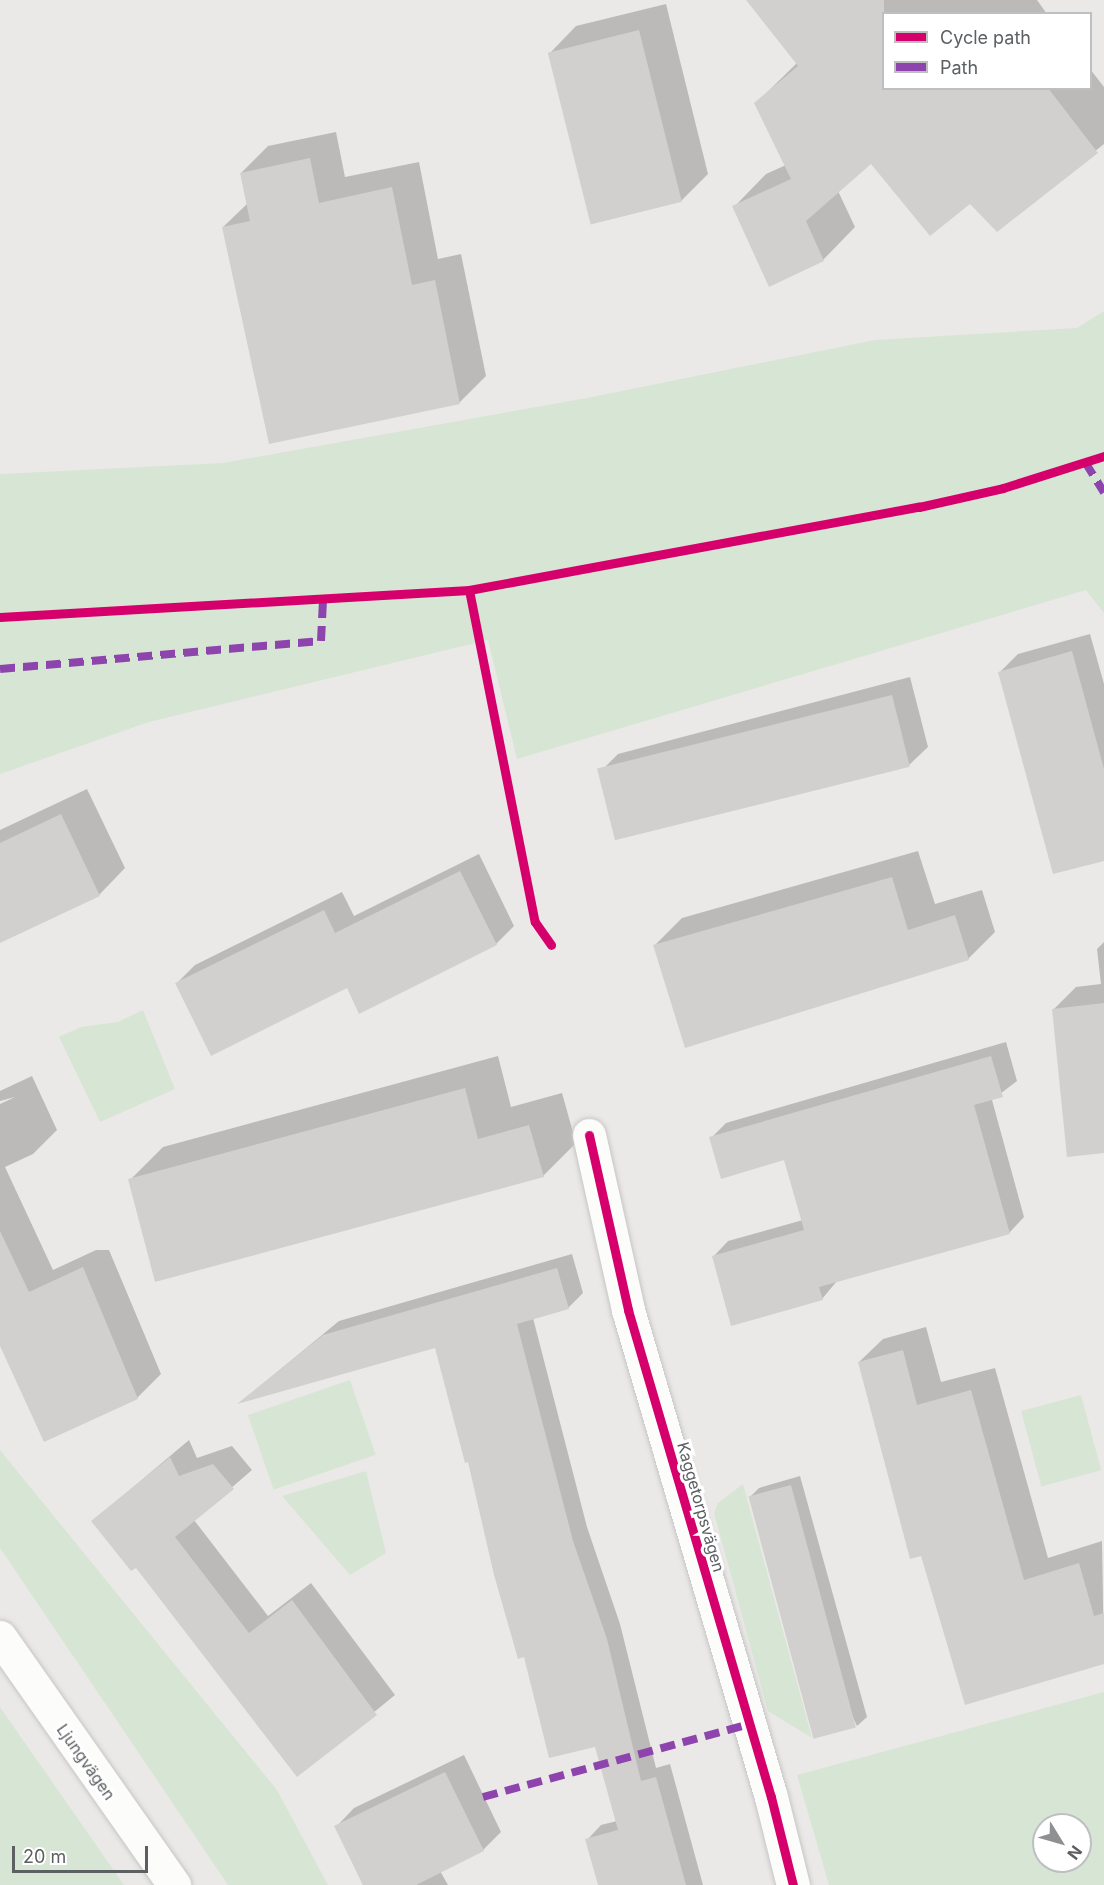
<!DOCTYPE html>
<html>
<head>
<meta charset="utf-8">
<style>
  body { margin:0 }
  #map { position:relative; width:1104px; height:1885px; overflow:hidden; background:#ebe9e7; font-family:Inter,sans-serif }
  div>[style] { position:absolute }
  .green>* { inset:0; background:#d7e5d4; transform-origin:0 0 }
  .shadow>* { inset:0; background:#0003 }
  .building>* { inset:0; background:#d2d0cf; transform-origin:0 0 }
  .roads { filter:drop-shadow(0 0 2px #c6c6c6) drop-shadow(0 0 2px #c6c6c6) }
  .street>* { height:33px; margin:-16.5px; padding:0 16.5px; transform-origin:16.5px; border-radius:16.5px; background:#fcfcfb }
  .quiet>* { height:8px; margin-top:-4px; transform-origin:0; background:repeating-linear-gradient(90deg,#8e44ad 0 15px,transparent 0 23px) }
  .cycleway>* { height:9px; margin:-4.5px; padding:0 4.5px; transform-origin:4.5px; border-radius:4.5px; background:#d6006c }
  span { translate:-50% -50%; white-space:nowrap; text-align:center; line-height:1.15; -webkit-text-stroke:6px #fff; paint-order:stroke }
  .street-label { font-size:16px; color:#5d6063 }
  .legend { position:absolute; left:882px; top:12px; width:210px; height:78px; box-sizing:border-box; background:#fff; border:2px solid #bebfc1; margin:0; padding:8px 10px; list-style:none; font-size:18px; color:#5d6063 }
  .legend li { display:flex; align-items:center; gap:12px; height:30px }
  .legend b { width:30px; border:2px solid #bebfc1 }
  .north { position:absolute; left:1032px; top:1813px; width:60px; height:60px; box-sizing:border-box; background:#fff; border:2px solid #bebfc1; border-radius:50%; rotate:127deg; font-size:16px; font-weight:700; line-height:24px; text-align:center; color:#5d6063 }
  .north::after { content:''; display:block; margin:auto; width:21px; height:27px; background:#8f9091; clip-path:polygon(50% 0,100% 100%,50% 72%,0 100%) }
  .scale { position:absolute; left:12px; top:1846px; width:136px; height:27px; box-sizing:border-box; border:3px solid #5d6063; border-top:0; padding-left:8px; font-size:18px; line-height:21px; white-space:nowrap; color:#5d6063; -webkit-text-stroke:4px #fff; paint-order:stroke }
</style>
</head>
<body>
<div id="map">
  <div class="green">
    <div style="clip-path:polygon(1104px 311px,1104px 613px,1086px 590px,517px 759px,488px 640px,149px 722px,0 774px,0 474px,223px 463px,587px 398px,875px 340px,1077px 328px)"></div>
    <div style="clip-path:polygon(143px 1010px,175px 1089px,100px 1122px,59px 1037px,81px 1027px,118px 1022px)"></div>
    <div style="left:350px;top:1380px;width:79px;height:108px;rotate:71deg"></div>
    <div style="left:1081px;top:1395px;width:78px;height:62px;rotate:75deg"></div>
    <div style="clip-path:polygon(0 1450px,277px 1790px,328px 1885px,228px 1885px,0 1548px)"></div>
    <div style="clip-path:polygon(366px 1471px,386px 1553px,350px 1575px,282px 1496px)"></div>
    <div style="clip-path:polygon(743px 1484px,812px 1738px,768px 1711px,714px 1513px,718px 1503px)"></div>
    <div style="clip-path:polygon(evenodd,1104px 1692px,1104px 1885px,829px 1885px,797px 1775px,1104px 1692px,1044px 1825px,1080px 1825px,1080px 1861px,1044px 1861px,1044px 1825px)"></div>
    <div style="clip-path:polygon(0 1707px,124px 1885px,0 1885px)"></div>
  </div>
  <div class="shadow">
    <div style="clip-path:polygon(748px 0,1037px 0,1047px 14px,884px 14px,884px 88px,1090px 88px,1090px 69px,1104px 87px,1104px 144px,997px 230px,970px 202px,871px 162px,838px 191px,855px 227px,823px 260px,734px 207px,766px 174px,786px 165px,756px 103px,797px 63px)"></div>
    <div style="clip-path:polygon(666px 4px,708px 174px,681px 201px,550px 53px,576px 26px)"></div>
    <div style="clip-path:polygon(336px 132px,345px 177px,419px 162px,438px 259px,461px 254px,486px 376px,460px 402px,270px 442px,223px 227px,248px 203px,241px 173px,268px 146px)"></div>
    <div style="clip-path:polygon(1090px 634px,1104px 684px,1104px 859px,1000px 672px,1018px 654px)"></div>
    <div style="clip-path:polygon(910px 677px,928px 747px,909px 765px,599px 773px,618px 754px)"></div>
    <div style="clip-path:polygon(87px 789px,125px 868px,99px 895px,0 941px,0 830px)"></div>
    <div style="clip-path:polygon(918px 851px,935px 904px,982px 890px,995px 932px,968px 959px,655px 945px,682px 918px)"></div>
    <div style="clip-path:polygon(479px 854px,514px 926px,496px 944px,348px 986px,177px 983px,195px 965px,342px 892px,354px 916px)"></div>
    <div style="clip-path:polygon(1104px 942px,1104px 1151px,1054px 1009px,1076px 987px,1101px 984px,1097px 949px)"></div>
    <div style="clip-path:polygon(1006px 1042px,1017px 1081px,992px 1100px,1024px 1217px,1009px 1233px,837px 1281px,822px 1299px,713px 1257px,728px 1241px,803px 1220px,785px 1158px,711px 1138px,726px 1123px)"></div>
    <div style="clip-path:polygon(498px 1056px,511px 1107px,562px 1093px,576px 1143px,543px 1176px,130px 1180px,163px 1147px)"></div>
    <div style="clip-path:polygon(32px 1076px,57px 1130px,33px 1154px,5px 1167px,53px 1270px,96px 1250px,109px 1250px,161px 1374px,137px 1398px,0 1342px,0 1104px,15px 1097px,0 1101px,0 1091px)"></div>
    <div style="clip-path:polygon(572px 1254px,583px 1293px,568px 1308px,533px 1318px,587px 1527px,620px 1624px,656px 1768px,670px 1764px,703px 1885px,600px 1885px,587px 1840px,601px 1825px,617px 1821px,596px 1745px,525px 1655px,436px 1346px,242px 1401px,339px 1321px)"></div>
    <div style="clip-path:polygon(926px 1327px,941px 1382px,995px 1368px,1048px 1558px,1102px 1541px,1104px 1662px,922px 1555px,859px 1362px,883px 1339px)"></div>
    <div style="clip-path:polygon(189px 1440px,197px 1458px,232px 1446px,252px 1470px,194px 1520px,268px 1616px,311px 1583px,395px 1695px,297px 1775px,136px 1566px,93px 1521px)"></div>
    <div style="clip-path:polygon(800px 1476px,867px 1717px,857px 1726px,750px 1497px,759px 1488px)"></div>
    <div style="clip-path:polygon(464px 1755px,501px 1832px,483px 1850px,440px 1871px,448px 1885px,363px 1885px,336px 1827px,354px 1808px)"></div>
  </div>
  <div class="building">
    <div style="clip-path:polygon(746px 0,884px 0,884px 88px,1048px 88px,1098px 153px,997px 232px,970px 204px,930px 236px,871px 164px,806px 221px,824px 261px,769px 287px,732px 206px,791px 179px,754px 103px,798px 66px)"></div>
    <div style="left:639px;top:30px;width:177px;height:94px;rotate:76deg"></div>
    <div style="clip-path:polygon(310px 158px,319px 203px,392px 187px,412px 285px,435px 280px,460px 404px,269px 444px,222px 227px,250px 221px,240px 173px)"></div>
    <div style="clip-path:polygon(1072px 651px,1104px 769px,1104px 861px,1053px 874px,998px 672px)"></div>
    <div style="left:892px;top:695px;width:74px;height:304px;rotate:76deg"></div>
    <div style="clip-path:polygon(61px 814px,100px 896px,0 943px,0 843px)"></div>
    <div style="clip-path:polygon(460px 871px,497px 945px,359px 1014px,347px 988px,211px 1056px,175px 983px,324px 910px,335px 933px)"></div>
    <div style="clip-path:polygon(892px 877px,908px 930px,955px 915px,969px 960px,685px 1048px,653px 945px)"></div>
    <div style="clip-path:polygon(1104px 1003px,1104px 1153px,1067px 1157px,1052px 1009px)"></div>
    <div style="clip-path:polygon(991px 1056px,1003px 1097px,974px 1105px,1010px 1234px,819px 1287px,823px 1300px,731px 1326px,712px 1256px,804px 1230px,784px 1160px,721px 1179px,709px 1137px)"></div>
    <div style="clip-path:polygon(465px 1088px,478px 1139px,529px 1125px,544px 1177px,155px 1282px,128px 1179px)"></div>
    <div style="clip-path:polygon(0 1231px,29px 1292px,83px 1267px,138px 1399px,44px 1442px,0 1346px)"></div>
    <div style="clip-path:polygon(557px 1268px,569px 1309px,517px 1324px,573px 1541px,607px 1639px,641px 1781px,656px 1777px,686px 1885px,598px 1885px,585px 1839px,618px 1830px,595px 1747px,549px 1758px,524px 1657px,518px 1659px,494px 1575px,468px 1462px,465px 1463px,435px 1348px,237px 1404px,323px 1335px)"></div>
    <div style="clip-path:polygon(903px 1350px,917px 1405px,971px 1390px,1024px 1580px,1079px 1563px,1094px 1616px,1104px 1613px,1104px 1664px,965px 1705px,921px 1556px,910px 1559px,858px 1362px)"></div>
    <div style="clip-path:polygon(170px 1457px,179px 1476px,213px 1464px,234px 1489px,175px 1537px,249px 1633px,292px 1600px,377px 1715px,297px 1777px,136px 1568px,131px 1571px,91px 1521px)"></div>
    <div style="left:791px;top:1485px;width:251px;height:44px;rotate:75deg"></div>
    <div style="clip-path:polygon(445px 1772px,484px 1851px,416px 1885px,363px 1885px,334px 1826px)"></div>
  </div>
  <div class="roads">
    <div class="street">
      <div style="left:589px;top:1135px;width:179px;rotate:77.4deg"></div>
      <div style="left:628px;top:1310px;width:508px;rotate:73.64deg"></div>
      <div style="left:771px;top:1797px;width:91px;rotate:76deg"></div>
      <div style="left:0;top:1637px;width:303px;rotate:54.9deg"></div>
    </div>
  </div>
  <div class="quiet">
    <div style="left:1085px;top:462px;width:36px;rotate:58deg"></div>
    <div style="left:0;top:669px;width:322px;rotate:-5deg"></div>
    <div style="left:321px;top:641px;width:41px;rotate:-87.2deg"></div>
    <div style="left:483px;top:1797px;width:277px;rotate:-15.3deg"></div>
  </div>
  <div class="cycleway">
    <div style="left:469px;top:590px;width:338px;rotate:78.8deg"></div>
    <div style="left:535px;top:922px;width:28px;rotate:55deg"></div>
    <div style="left:0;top:617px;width:470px;rotate:-3.3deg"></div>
    <div style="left:469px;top:590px;width:458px;rotate:-10.5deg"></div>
    <div style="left:919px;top:507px;width:86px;rotate:-12.7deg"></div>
    <div style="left:1003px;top:488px;width:106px;rotate:-17.6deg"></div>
    <div style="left:589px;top:1135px;width:179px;rotate:77.4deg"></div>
    <div style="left:628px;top:1310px;width:508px;rotate:73.64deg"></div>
    <div style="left:771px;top:1797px;width:91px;rotate:76deg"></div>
  </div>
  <div class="street-label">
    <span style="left:701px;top:1507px;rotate:74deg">Kaggetorpsvägen</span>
    <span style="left:86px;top:1762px;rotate:55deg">Ljungvägen</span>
  </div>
  <ul class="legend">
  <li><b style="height:8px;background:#d6006c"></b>Cycle path</li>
  <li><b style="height:8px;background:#8e44ad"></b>Path</li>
  </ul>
  <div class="north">N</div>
  <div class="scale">20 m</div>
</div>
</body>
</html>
